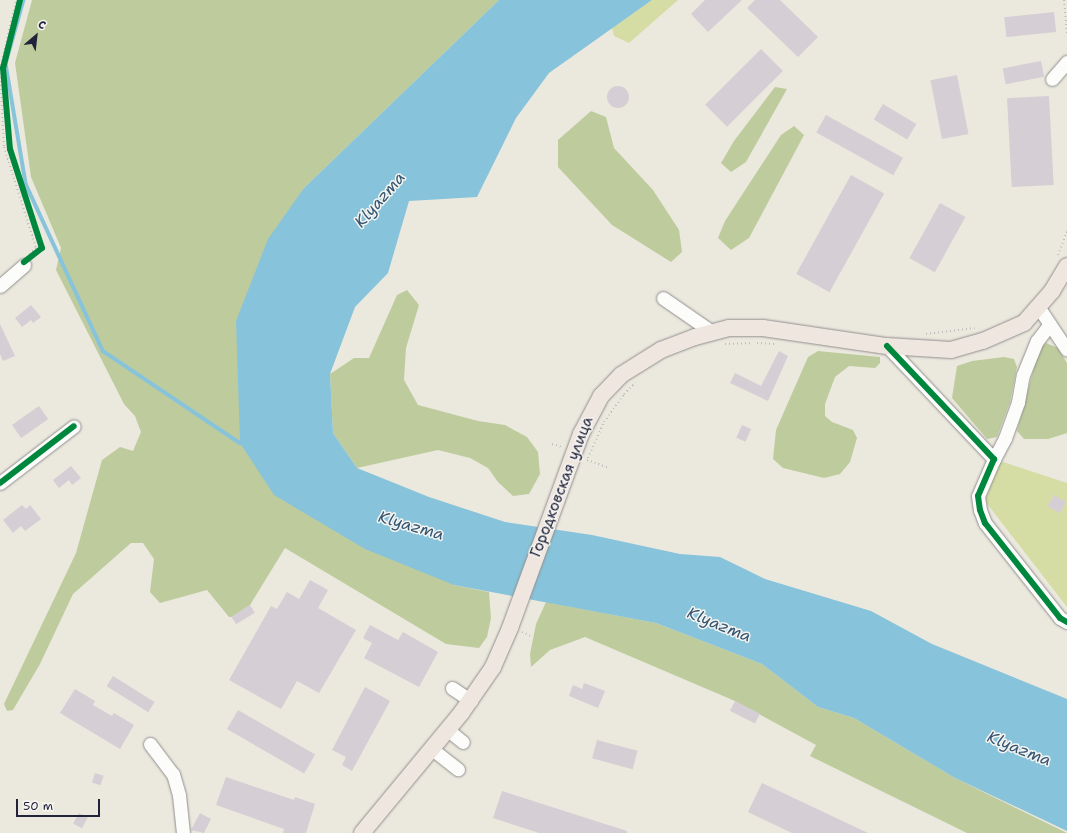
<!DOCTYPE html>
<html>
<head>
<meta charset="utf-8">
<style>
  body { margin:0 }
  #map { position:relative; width:1067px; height:833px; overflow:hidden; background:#ebe8de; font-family:"Shantell Sans",sans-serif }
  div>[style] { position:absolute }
  .green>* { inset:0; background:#d5dda5 }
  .forest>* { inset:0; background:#becc9d }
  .water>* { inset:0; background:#87c3da }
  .stream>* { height:3.5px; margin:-1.75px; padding:0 1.75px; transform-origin:1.75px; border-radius:1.75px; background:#87c3da }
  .building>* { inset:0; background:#d5ced5; transform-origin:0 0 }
  .round { border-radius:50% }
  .path>* { height:2px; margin-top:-1px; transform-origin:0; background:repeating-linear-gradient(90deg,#bdbdbe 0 1px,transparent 0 4px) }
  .roads { filter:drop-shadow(0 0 1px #918f8e) drop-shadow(0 0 1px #918f8e) }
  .minor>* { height:13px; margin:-6.5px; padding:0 6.5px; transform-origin:6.5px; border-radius:6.5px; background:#fcfcfa }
  .major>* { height:16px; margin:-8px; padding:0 8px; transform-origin:8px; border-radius:8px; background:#eee6df }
  .cycleway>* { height:6px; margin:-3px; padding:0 3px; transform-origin:3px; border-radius:3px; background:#00873e }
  span { translate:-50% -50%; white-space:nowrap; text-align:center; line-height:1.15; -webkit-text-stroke:3px #f6f6f2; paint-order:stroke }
  .street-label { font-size:15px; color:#22223b }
  .water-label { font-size:16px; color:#365572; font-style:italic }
  .north { position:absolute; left:16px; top:16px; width:40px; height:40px; -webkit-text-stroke:3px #f6f6f2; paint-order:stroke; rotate:28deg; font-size:11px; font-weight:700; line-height:16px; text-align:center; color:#22223b }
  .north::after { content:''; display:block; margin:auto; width:14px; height:18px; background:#22223b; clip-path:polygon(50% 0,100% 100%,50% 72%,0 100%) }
  .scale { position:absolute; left:16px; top:799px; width:84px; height:18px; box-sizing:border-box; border:2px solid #22223b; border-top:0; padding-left:5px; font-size:12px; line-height:14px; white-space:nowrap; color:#22223b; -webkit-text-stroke:3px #f6f6f2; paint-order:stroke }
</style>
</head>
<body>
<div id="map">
  <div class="green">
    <div style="clip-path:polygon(652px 0,678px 0,629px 43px,614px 36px,612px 28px)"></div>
    <div style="clip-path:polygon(997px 460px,1067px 483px,1067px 607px,985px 501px)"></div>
  </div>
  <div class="forest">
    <div style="clip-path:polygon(32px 0,499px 0,304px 188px,236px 322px,454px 585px,489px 592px,491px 618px,487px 637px,479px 648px,446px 644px,285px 548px,250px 605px,232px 617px,229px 617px,207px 590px,160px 603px,150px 592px,154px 559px,143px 543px,131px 543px,73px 594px,40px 664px,13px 710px,7px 711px,4px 704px,76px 553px,102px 460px,120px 447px,133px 451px,141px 432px,135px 416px,124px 404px,56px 270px,61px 248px,31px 177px,15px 63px)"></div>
    <div style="clip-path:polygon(775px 87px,787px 89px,746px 162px,731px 172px,721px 163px,734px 141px)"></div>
    <div style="clip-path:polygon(591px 111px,606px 117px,614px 148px,653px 190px,679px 230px,682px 252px,671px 262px,612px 225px,558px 167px,558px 140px)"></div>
    <div style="clip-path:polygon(794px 126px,804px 135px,749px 238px,731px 250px,718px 238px,725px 221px,781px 135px)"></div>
    <div style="clip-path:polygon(407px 290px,419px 305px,406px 348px,404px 380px,418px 405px,478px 421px,505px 425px,527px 437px,538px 452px,540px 474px,529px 494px,513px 496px,498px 482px,488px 468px,470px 458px,438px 450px,357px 468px,333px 433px,330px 374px,354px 358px,369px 358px,397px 295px)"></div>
    <div style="clip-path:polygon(1046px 343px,1058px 348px,1067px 363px,1067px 433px,1048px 439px,1024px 439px,1017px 431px,1039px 349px)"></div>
    <div style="clip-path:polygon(818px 351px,880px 357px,880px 363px,875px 368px,849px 366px,835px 377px,825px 404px,825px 416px,832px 422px,853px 430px,857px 438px,850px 462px,840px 474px,824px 478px,783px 468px,773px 459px,776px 430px,808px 357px)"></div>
    <div style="clip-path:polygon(1004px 357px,1014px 359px,1017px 367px,1010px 402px,997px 437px,987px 439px,952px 398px,957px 366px,972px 361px)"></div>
    <div style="clip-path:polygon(546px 602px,656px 623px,762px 664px,818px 707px,854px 718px,955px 778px,1067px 833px,967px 833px,810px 756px,816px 745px,735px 701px,585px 637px,550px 650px,531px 667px,530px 654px,536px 624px)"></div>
  </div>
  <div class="water">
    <div style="clip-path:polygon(499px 0,652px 0,549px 73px,516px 118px,477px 197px,409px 201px,388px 273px,355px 307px,330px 374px,333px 433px,357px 468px,429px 497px,505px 522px,592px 535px,680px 554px,720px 557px,765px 579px,871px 611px,932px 644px,1067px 699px,1067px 831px,955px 778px,854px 718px,818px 707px,762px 664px,656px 623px,454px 585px,365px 549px,274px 495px,240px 443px,236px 321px,268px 239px,304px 188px)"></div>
  </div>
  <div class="stream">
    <div style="left:24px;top:0;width:66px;rotate:105.7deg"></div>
    <div style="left:6px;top:64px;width:122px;rotate:80.5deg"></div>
    <div style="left:26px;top:184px;width:184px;rotate:65.2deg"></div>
    <div style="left:103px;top:351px;width:165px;rotate:33.9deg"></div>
  </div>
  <div class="building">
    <div style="clip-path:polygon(705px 0,742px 0,708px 32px,691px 14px)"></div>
    <div style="clip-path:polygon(755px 0,780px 0,818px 37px,798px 57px,747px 8px)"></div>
    <div style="left:1054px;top:12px;width:20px;height:50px;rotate:84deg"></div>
    <div style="left:761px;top:49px;width:31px;height:79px;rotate:45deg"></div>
    <div style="left:1041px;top:61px;width:16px;height:39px;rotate:79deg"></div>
    <div style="left:957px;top:75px;width:60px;height:27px;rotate:79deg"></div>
    <div class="round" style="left:607px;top:86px;width:22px;height:22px"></div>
    <div style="left:1049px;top:96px;width:89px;height:42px;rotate:87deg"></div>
    <div style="left:883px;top:104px;width:39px;height:18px;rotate:31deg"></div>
    <div style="left:826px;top:115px;width:88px;height:20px;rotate:29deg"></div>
    <div style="left:851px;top:175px;width:38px;height:113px;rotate:29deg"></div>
    <div style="left:940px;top:203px;width:29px;height:63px;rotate:29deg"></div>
    <div style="clip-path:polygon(31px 305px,41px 317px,33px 323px,31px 320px,22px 327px,15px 318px)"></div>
    <div style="clip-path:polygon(0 324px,15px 356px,3px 361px,0 354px)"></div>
    <div style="clip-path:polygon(779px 351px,788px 356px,768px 401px,730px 383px,735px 373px,761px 386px)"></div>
    <div style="left:39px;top:406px;width:16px;height:33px;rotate:55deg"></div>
    <div style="left:742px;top:425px;width:10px;height:14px;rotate:24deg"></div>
    <div style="clip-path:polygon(71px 466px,81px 478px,72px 485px,69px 480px,59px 488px,53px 480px)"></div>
    <div style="left:1054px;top:495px;width:14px;height:13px;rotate:30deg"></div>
    <div style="clip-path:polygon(22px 505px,26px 509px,30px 505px,41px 519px,25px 531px,21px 526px,13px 533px,3px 520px)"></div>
    <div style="clip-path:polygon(310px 580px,328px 590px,318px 608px,356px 630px,319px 693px,297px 681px,281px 709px,229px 680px,271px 606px,277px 609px,287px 592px,299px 599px)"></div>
    <div style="left:250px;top:605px;width:9px;height:22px;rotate:58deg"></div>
    <div style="clip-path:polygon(370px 625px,398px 640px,403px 632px,438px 652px,419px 687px,364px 658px,372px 643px,363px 638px)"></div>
    <div style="left:113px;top:676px;width:49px;height:12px;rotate:32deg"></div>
    <div style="clip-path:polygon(584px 683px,605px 691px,598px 708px,569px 696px,573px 685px,582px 689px)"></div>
    <div style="clip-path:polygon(365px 687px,390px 701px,352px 771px,342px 765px,346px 757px,332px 750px)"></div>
    <div style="clip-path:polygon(75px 689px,95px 701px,93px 705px,112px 716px,114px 713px,134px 725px,120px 749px,60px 713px)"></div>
    <div style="left:735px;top:701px;width:28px;height:11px;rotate:27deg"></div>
    <div style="left:238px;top:710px;width:89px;height:22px;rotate:30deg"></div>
    <div style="left:597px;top:740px;width:42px;height:19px;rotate:15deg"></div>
    <div style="left:95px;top:773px;width:9px;height:10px;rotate:18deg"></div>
    <div style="clip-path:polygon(226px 777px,294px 800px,295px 797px,315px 804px,306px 833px,283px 833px,284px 829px,216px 805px)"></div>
    <div style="clip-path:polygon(762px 783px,868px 833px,792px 833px,748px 812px)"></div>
    <div style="clip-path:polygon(502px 791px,627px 831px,627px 833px,539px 833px,493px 818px)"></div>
    <div style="left:79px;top:813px;width:10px;height:12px;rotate:29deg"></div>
    <div style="clip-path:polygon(200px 813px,211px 819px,204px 833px,191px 830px)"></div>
  </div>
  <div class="path">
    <div style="left:1064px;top:0;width:35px;rotate:85deg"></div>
    <div style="left:0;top:69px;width:71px;rotate:-76.9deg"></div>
    <div style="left:0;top:73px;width:74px;rotate:86.9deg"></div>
    <div style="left:4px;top:147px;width:106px;rotate:72.4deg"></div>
    <div style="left:36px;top:248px;width:11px;rotate:139deg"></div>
    <div style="left:1058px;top:255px;width:25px;rotate:-69deg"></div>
    <div style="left:926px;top:334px;width:49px;rotate:-7deg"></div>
    <div style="left:757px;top:343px;width:17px;rotate:3deg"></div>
    <div style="left:725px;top:344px;width:25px;rotate:-2deg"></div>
    <div style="left:552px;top:444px;width:10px;rotate:17deg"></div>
    <div style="left:588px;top:458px;width:39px;rotate:-66deg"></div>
    <div style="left:604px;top:422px;width:34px;rotate:-54deg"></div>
    <div style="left:624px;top:394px;width:16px;rotate:-45deg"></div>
    <div style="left:587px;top:460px;width:23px;rotate:20deg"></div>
    <div style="left:522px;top:632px;width:10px;rotate:24deg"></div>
  </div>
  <div class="roads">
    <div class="minor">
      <div style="left:1052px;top:79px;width:23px;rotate:-49deg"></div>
      <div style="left:0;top:286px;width:32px;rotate:-41deg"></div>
      <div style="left:663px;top:298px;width:60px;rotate:34.8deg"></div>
      <div style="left:1039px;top:308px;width:50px;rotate:56.3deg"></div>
      <div style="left:887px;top:346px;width:156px;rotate:46.6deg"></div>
      <div style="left:994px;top:459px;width:40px;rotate:113.4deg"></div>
      <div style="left:978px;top:496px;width:14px;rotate:82deg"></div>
      <div style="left:980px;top:510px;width:14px;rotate:69deg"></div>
      <div style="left:985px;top:523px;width:121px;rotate:51.7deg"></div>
      <div style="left:1060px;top:618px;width:8px;rotate:30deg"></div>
      <div style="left:994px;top:459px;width:24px;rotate:-62deg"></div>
      <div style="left:1005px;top:438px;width:38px;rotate:-70deg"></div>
      <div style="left:1018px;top:402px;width:27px;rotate:-80deg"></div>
      <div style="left:1023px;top:375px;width:37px;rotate:-68deg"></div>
      <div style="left:1037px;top:341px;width:21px;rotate:-53deg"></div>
      <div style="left:0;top:483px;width:93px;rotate:-37.6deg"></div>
      <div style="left:452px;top:688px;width:23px;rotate:34deg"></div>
      <div style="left:448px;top:730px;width:19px;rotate:39deg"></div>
      <div style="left:150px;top:744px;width:38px;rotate:53deg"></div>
      <div style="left:173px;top:774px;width:22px;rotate:74deg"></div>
      <div style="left:179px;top:795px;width:38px;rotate:84deg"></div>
      <div style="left:432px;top:749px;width:33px;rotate:38deg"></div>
    </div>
    <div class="major">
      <div style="left:362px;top:833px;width:157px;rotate:-50.4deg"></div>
      <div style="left:462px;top:712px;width:55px;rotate:-55.4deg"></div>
      <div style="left:493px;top:667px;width:43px;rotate:-66.4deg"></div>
      <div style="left:510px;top:628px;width:207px;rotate:-69.9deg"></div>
      <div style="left:581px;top:434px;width:43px;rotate:-62.2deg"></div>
      <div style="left:601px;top:396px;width:29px;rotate:-46deg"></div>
      <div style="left:621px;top:375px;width:47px;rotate:-32deg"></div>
      <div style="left:661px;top:350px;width:36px;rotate:-21deg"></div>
      <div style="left:695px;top:337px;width:35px;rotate:-15deg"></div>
      <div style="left:729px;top:328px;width:34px"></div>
      <div style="left:763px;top:328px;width:125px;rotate:8.3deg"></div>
      <div style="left:887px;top:346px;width:64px;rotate:3.6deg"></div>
      <div style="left:951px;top:350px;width:33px;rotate:-16deg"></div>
      <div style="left:983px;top:341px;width:45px;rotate:-23.7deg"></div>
      <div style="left:1024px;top:323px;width:43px;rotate:-48.8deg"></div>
      <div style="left:1052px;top:291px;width:29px;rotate:-59deg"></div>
    </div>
  </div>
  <div class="cycleway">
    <div style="left:20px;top:0;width:70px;rotate:104deg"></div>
    <div style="left:3px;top:68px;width:81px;rotate:85.1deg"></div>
    <div style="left:10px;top:149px;width:104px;rotate:72.1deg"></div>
    <div style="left:42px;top:248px;width:23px;rotate:142deg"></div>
    <div style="left:887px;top:346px;width:156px;rotate:46.6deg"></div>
    <div style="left:994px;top:459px;width:40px;rotate:113.4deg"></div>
    <div style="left:978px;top:496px;width:14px;rotate:82deg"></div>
    <div style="left:980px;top:510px;width:14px;rotate:69deg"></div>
    <div style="left:985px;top:523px;width:121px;rotate:51.7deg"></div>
    <div style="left:1060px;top:618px;width:8px;rotate:30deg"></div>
    <div style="left:0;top:483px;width:93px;rotate:-37.6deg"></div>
  </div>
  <div class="street-label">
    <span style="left:562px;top:487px;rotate:-69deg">Городковская улица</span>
  </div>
  <div class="water-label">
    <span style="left:380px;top:200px;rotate:-49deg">Klyazma</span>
    <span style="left:411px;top:526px;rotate:16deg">Klyazma</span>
    <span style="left:719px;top:625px;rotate:22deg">Klyazma</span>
    <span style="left:1019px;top:749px;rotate:22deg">Klyazma</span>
  </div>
  <div class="north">С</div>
  <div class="scale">50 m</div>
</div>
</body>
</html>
